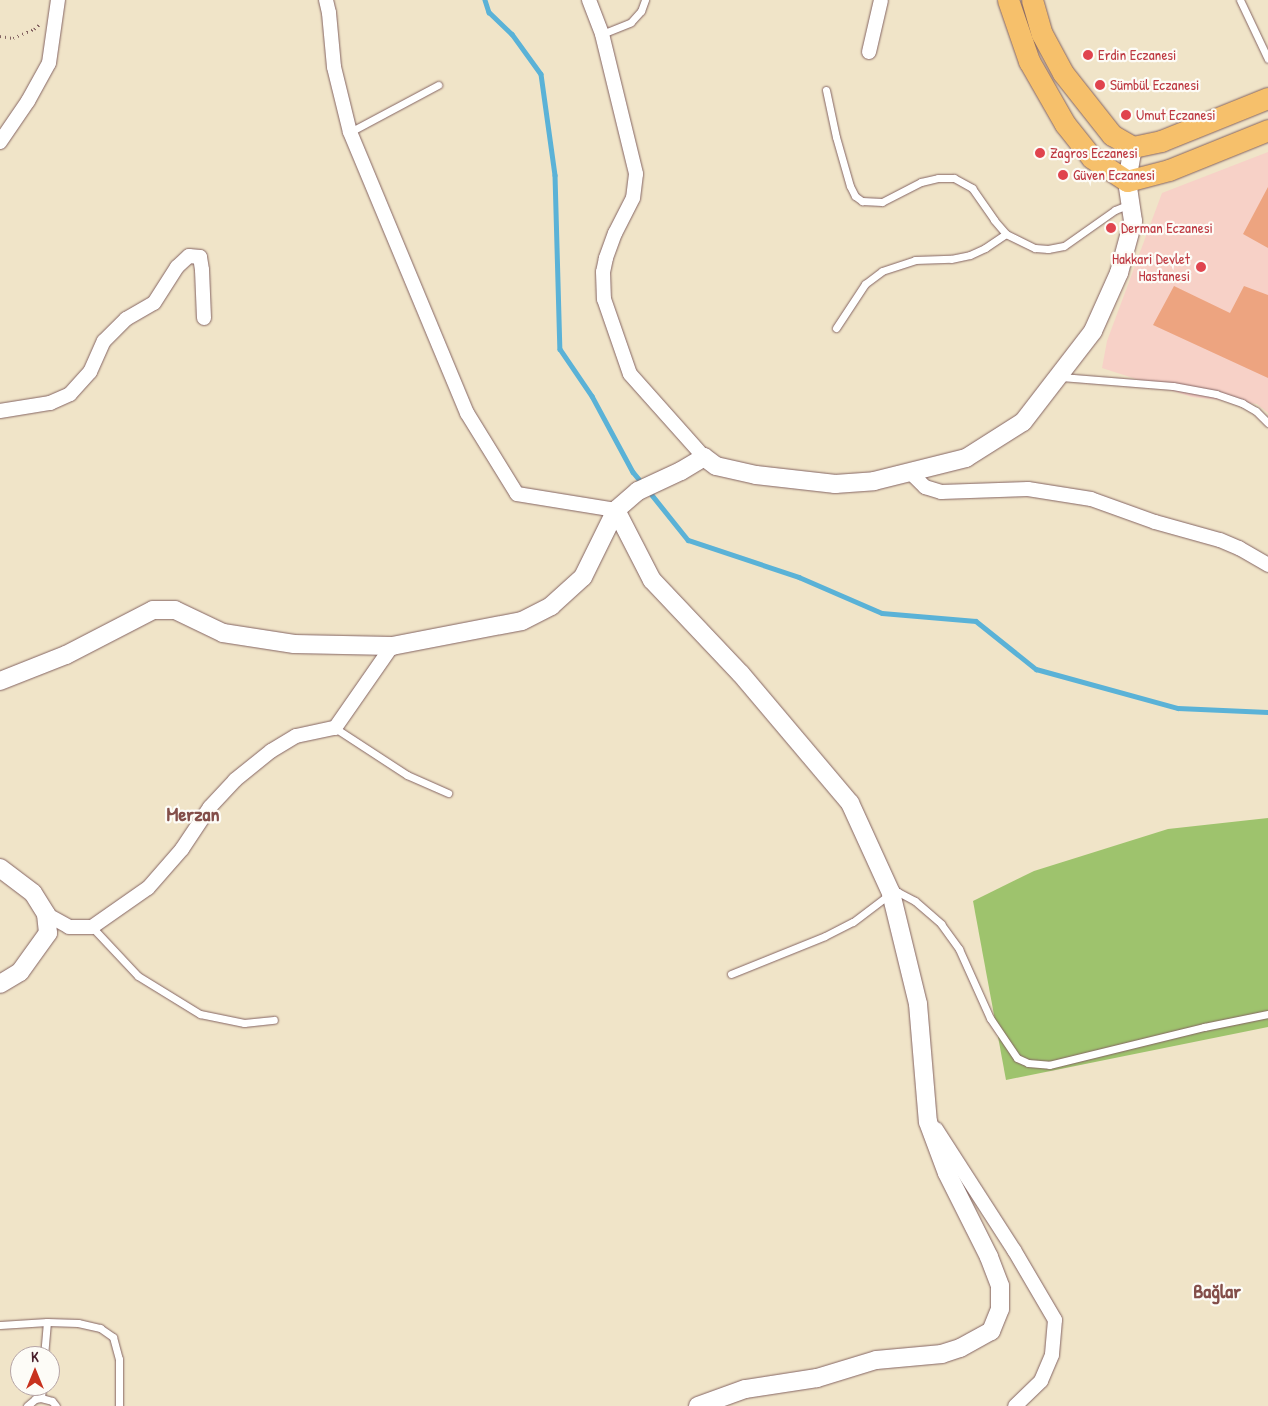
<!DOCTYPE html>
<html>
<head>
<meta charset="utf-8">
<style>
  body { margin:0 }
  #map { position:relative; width:1268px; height:1406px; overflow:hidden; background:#f0e4c8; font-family:"Patrick Hand",sans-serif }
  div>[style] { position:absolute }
  .built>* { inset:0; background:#f7d1c7 }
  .green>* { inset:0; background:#9ec36d }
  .stream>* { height:4.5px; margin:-2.25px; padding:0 2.25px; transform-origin:2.25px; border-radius:2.25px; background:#5ab2d7 }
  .building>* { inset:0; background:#eda480 }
  .path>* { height:2.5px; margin-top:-1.25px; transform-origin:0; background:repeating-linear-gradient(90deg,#846462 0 1px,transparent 0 5px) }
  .roads { filter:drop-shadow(0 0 1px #846462) drop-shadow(0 0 1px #846462) }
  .service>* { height:7px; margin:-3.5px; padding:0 3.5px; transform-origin:3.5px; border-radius:3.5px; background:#fff }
  .minor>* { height:14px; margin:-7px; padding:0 7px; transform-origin:7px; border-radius:7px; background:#fff }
  .tertiary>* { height:18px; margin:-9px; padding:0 9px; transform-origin:9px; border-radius:9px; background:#fff }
  .primary>* { height:21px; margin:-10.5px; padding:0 10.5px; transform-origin:10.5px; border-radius:10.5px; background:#f6c06b }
  .dots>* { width:14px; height:14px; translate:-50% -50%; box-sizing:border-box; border:2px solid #fdfcf7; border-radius:50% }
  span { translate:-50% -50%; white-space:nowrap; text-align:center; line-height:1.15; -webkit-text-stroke:4.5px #fdfcf7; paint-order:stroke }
  .health-label { font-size:15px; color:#be3a42 }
  .left { translate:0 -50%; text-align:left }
  .right { translate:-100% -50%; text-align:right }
  .district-label { font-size:20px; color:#834e49; font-weight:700 }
  .north { position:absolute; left:10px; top:1346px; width:50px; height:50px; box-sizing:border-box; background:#fdfcf7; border:1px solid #b5a4a5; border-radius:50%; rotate:0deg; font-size:14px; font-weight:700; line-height:20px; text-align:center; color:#4a1f2b }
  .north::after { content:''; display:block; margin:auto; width:18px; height:22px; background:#c8321e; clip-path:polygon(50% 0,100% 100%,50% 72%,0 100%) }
</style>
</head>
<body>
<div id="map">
  <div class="built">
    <div style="clip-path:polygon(1268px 152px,1268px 413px,1257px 404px,1192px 397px,1102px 368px,1107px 341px,1162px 193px)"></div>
  </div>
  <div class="green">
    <div style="clip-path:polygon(1268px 818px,1268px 1027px,1006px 1080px,973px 901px,1034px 871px,1168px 829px)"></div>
  </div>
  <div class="stream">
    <div style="left:485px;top:0;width:13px;rotate:72deg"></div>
    <div style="left:489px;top:12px;width:32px;rotate:44deg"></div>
    <div style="left:512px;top:34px;width:49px;rotate:54.1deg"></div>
    <div style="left:541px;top:74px;width:102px;rotate:82.1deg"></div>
    <div style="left:555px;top:175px;width:174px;rotate:88.4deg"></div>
    <div style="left:560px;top:349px;width:57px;rotate:55.8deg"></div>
    <div style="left:592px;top:396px;width:86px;rotate:61.7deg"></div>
    <div style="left:633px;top:472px;width:16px;rotate:50deg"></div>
    <div style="left:648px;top:490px;width:64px;rotate:51.3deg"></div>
    <div style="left:688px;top:540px;width:117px;rotate:18.4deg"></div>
    <div style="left:799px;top:577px;width:90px;rotate:23.4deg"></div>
    <div style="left:882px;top:613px;width:94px;rotate:4.9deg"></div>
    <div style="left:976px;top:621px;width:77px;rotate:38.7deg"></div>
    <div style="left:1036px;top:669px;width:147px;rotate:15.4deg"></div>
    <div style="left:1178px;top:708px;width:90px;rotate:2.5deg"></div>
  </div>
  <div class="building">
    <div style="clip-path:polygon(1268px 187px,1268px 248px,1243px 234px)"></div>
    <div style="clip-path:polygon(1174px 286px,1230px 313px,1244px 286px,1268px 295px,1268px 378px,1153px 325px)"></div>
  </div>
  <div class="path">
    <div style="left:0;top:36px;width:13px;rotate:9deg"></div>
    <div style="left:13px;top:38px;width:23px;rotate:-23deg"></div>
    <div style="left:34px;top:29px;width:9px;rotate:-41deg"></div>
  </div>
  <div class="roads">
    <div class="service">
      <div style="left:1240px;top:0;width:65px;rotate:64.6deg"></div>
      <div style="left:602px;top:34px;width:31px;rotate:-22deg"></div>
      <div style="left:631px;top:22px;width:15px;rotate:-48deg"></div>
      <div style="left:641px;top:11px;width:12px;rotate:-70deg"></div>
      <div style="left:826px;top:90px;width:48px;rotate:78deg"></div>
      <div style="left:836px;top:137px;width:51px;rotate:74.1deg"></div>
      <div style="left:850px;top:186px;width:11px;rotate:63deg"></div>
      <div style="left:855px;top:196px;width:9px;rotate:36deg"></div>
      <div style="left:862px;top:201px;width:20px;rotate:3deg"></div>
      <div style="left:882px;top:202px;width:44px;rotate:-27.1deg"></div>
      <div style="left:921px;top:182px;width:17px;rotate:-13deg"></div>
      <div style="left:938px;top:178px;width:16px"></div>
      <div style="left:954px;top:178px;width:21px;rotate:29deg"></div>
      <div style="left:972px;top:188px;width:39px;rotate:55deg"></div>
      <div style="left:994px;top:220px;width:18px;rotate:49deg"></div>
      <div style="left:1006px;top:234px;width:32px;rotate:26deg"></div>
      <div style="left:1035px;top:248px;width:13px;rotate:4deg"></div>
      <div style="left:1048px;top:249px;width:16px;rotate:-11deg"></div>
      <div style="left:1064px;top:246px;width:62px;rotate:-35.2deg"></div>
      <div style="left:1115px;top:210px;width:16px;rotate:-22deg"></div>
      <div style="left:350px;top:132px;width:100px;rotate:-28.1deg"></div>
      <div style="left:836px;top:328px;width:53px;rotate:-56.6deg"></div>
      <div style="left:865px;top:284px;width:21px;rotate:-37deg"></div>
      <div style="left:882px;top:271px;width:35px;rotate:-18deg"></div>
      <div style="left:915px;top:260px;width:36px;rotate:-2deg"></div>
      <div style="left:951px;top:259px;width:19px;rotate:-12deg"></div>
      <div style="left:970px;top:255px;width:17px;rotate:-25deg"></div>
      <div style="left:985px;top:248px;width:25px;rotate:-34deg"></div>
      <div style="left:1061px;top:377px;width:112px;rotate:4.6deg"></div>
      <div style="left:1173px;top:386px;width:44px;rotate:10.5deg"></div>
      <div style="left:1216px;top:394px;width:28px;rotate:19deg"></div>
      <div style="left:1242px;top:403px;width:16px;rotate:30deg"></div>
      <div style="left:1256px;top:411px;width:17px;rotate:45deg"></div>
      <div style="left:335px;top:728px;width:86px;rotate:33.1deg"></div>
      <div style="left:407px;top:775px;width:45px;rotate:23.7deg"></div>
      <div style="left:92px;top:927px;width:67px;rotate:46.8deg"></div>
      <div style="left:138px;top:976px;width:73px;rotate:31.5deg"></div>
      <div style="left:200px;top:1014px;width:45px;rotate:11.6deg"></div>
      <div style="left:244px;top:1023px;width:30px;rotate:-6deg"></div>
      <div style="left:731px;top:974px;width:101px;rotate:-22deg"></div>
      <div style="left:825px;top:936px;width:31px;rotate:-27deg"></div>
      <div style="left:853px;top:922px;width:48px;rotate:-37.3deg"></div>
      <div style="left:891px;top:893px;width:7px;rotate:-8deg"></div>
      <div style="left:898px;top:892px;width:19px;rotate:28deg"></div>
      <div style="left:915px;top:901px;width:35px;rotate:41deg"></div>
      <div style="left:941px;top:924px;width:31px;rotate:54deg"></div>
      <div style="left:959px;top:949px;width:76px;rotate:65.8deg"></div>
      <div style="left:990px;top:1018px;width:48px;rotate:56deg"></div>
      <div style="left:1017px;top:1058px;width:12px;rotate:24deg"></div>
      <div style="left:1028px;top:1063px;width:21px;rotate:5deg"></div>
      <div style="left:1049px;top:1065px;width:160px;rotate:-13.8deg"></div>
      <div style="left:1204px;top:1027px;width:65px;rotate:-11.5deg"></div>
      <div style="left:0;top:1325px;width:47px;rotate:-3.7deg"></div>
      <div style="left:47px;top:1322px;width:31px;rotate:2deg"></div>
      <div style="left:78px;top:1323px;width:23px;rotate:13deg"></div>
      <div style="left:100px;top:1328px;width:16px;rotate:35deg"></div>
      <div style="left:113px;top:1337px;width:23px;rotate:75deg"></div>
      <div style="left:119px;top:1359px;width:47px;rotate:90deg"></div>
      <div style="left:44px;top:1356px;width:34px;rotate:-85deg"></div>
      <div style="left:41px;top:1398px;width:12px;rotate:-85deg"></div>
      <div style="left:27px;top:1406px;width:11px;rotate:-41deg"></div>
      <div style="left:35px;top:1399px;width:6px;rotate:-9deg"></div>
      <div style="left:41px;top:1398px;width:11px;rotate:15deg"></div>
      <div style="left:52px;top:1401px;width:6px;rotate:51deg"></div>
    </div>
    <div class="minor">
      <div style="left:326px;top:0;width:13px;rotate:77deg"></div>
      <div style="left:329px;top:13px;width:54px;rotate:84.7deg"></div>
      <div style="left:334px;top:67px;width:67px;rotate:76.2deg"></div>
      <div style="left:350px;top:132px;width:304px;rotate:67.4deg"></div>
      <div style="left:467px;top:413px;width:95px;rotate:58.3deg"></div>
      <div style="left:517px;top:494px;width:100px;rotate:9.2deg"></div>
      <div style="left:589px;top:0;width:36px;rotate:69deg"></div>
      <div style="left:602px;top:34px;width:144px;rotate:76.3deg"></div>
      <div style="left:636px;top:174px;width:24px;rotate:97deg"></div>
      <div style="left:633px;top:198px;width:39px;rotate:117deg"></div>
      <div style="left:615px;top:233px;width:27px;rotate:110deg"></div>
      <div style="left:606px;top:258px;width:14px;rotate:102deg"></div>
      <div style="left:603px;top:272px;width:27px;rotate:88deg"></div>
      <div style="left:604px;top:299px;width:79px;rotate:70.9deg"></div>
      <div style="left:630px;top:374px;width:111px;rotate:48.3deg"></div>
      <div style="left:869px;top:52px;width:53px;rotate:-77deg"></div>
      <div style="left:0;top:142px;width:50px;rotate:-55.7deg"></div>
      <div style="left:28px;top:101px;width:43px;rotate:-61.1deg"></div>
      <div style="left:49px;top:63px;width:64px;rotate:-81.9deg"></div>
      <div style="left:0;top:411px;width:51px;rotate:-9.1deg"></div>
      <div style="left:50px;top:403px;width:22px;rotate:-24deg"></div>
      <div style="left:70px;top:394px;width:30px;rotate:-48deg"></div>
      <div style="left:90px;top:372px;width:34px;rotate:-66deg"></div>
      <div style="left:104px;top:341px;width:31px;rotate:-45deg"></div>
      <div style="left:126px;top:319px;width:32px;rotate:-30deg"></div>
      <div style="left:154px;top:303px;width:43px;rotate:-57.4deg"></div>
      <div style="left:177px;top:267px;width:16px;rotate:-43deg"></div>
      <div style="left:189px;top:256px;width:11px;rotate:5deg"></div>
      <div style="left:200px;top:257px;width:13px;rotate:81deg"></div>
      <div style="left:202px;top:270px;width:48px;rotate:87.6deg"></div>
      <div style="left:911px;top:473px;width:20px;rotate:45deg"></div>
      <div style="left:925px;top:487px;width:17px;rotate:17deg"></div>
      <div style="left:941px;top:492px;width:87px;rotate:-2deg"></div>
      <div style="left:1028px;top:489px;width:64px;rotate:9deg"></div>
      <div style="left:1091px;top:499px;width:68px;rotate:19.8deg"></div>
      <div style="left:1155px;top:522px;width:67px;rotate:15.5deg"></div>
      <div style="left:1220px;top:540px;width:21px;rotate:23deg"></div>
      <div style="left:1239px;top:548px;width:34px;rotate:30deg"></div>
      <div style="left:46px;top:914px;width:26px;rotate:29deg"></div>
      <div style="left:69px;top:927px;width:23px"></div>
      <div style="left:92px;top:927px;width:68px;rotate:-34.9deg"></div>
      <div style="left:148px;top:888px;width:52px;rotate:-48.9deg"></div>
      <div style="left:182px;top:849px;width:50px;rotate:-56.3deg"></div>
      <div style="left:210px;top:807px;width:37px;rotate:-47deg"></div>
      <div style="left:235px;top:780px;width:46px;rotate:-38.9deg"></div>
      <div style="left:271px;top:751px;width:29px;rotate:-31deg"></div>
      <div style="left:296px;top:736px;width:40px;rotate:-12deg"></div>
      <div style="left:335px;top:728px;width:100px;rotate:-55.2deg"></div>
      <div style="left:936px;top:1129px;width:144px;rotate:57.2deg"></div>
      <div style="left:1014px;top:1250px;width:81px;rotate:59.6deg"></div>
      <div style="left:1055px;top:1320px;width:35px;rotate:95deg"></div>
      <div style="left:1052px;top:1355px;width:28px;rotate:113deg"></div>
      <div style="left:1041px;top:1381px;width:36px;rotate:136deg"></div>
    </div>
    <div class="tertiary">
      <div style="left:616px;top:510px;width:79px;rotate:62.8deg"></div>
      <div style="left:652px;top:580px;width:129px;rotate:46.6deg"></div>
      <div style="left:741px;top:674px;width:169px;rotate:49.8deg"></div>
      <div style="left:850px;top:803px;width:99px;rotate:65.5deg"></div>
      <div style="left:891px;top:893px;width:114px;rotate:76.3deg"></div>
      <div style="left:918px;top:1004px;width:118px;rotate:85.2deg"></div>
      <div style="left:928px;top:1122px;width:54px;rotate:69.6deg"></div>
      <div style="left:947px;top:1173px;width:94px;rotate:63.4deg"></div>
      <div style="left:989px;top:1257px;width:31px;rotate:69deg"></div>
      <div style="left:1000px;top:1286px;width:23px;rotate:90deg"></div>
      <div style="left:1000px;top:1309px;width:24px;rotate:112deg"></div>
      <div style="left:991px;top:1331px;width:35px;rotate:151deg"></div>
      <div style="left:960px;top:1348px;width:19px;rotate:162deg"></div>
      <div style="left:942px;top:1354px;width:66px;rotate:174.8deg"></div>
      <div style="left:876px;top:1360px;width:62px;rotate:163deg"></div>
      <div style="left:817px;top:1378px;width:73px;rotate:171.3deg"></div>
      <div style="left:745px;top:1389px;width:50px;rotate:160.1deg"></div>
      <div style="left:0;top:681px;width:71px;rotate:-21.5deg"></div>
      <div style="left:66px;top:655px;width:98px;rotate:-27.3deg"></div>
      <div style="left:153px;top:610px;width:22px"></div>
      <div style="left:175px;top:610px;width:53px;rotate:25.6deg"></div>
      <div style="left:223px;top:633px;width:72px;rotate:8.8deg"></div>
      <div style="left:294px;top:644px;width:98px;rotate:1.2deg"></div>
      <div style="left:392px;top:646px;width:132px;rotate:-10.9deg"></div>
      <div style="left:522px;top:621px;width:33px;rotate:-27deg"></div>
      <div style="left:551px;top:606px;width:43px;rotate:-42.2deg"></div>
      <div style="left:583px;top:577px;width:75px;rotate:-63.8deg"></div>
      <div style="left:616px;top:510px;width:29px;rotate:-41deg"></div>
      <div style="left:638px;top:491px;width:47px;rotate:-24.9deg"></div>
      <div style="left:681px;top:471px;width:27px;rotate:-31deg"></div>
      <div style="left:704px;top:457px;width:15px;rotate:37deg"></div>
      <div style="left:716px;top:466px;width:41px;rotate:12.7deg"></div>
      <div style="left:756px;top:475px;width:80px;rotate:6.5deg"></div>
      <div style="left:835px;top:484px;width:39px;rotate:-4deg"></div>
      <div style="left:874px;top:481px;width:95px;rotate:-14deg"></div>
      <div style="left:966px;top:458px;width:67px;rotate:-32.3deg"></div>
      <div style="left:1023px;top:422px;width:115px;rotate:-52.4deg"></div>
      <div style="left:1093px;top:331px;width:64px;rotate:-65.9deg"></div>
      <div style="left:1119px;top:273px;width:54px;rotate:-74.9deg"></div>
      <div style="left:1133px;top:221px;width:40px;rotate:-98.5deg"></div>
      <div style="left:1127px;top:181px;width:35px;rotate:-80deg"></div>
      <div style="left:0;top:868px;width:41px;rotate:37.1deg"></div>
      <div style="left:33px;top:893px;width:25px;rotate:58deg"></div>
      <div style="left:46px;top:914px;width:19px;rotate:84deg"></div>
      <div style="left:48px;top:933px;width:48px;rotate:125.7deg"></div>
      <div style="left:20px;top:972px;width:23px;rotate:149deg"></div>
    </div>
    <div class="primary">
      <div style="left:1008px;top:0;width:65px;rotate:71deg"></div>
      <div style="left:1029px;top:61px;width:73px;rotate:60.3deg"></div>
      <div style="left:1065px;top:124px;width:43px;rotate:51.5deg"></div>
      <div style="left:1092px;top:158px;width:42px;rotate:33.3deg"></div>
      <div style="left:1127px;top:181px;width:43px;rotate:-14.7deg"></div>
      <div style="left:1169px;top:170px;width:107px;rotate:-22deg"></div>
      <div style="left:1032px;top:0;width:35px;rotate:74deg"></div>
      <div style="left:1042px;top:34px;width:44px;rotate:61.7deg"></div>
      <div style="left:1063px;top:73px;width:79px;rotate:51.7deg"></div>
      <div style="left:1112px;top:135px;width:24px;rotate:30deg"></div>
      <div style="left:1133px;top:147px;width:29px;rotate:-12deg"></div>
      <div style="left:1161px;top:141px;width:115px;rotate:-21.9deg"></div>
    </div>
  </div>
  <div class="dots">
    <div style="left:1088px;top:55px;background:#e0444e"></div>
    <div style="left:1100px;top:85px;background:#e0444e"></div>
    <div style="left:1126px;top:115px;background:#e0444e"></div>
    <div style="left:1040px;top:153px;background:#e0444e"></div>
    <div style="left:1063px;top:175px;background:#e0444e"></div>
    <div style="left:1111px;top:228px;background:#e0444e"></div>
    <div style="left:1201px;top:267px;background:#e0444e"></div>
  </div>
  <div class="health-label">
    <span class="left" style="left:1098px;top:55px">Erdin Eczanesi</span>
    <span class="left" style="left:1110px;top:85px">Sümbül Eczanesi</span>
    <span class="left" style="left:1136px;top:115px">Umut Eczanesi</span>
    <span class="left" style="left:1050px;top:153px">Zagros Eczanesi</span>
    <span class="left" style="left:1073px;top:175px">Güven Eczanesi</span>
    <span class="left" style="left:1121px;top:228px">Derman Eczanesi</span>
    <span class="right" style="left:1190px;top:267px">Hakkari Devlet<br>Hastanesi</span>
  </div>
  <div class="district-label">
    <span style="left:193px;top:813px">Merzan</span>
    <span style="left:1217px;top:1290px">Bağlar</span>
  </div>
  <div class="north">K</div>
</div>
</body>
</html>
